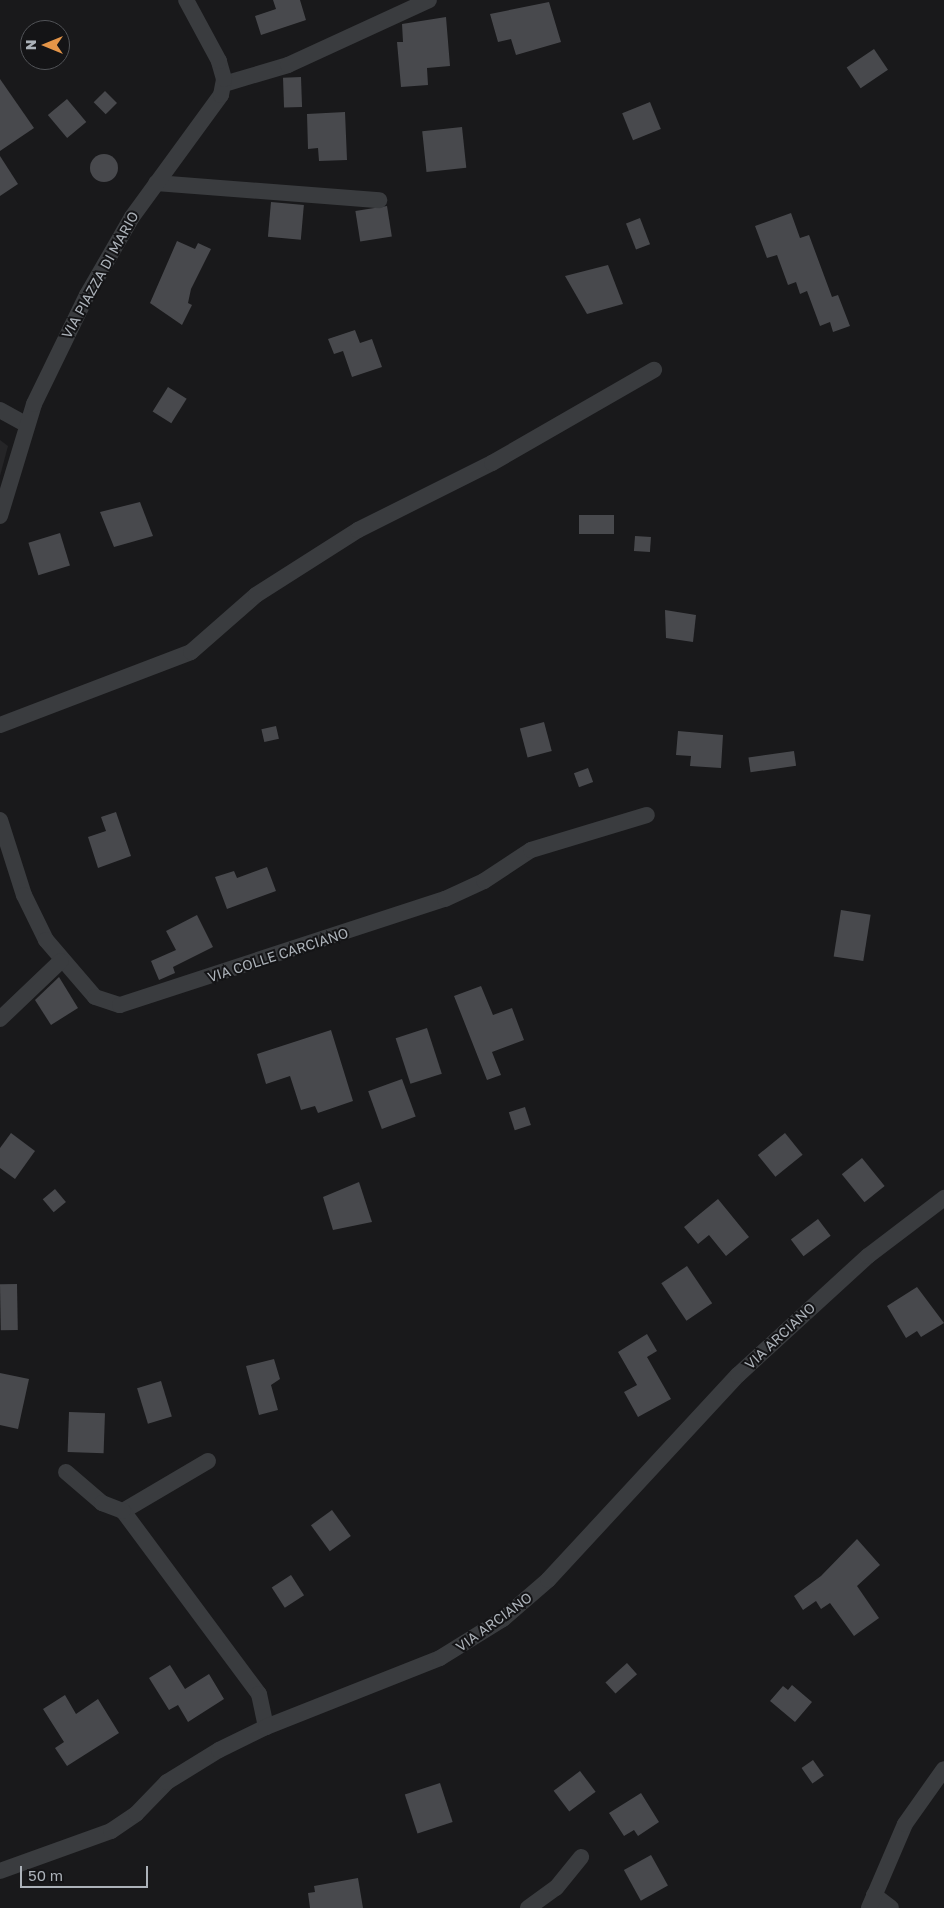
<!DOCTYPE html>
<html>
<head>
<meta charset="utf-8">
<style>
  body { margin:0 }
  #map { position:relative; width:944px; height:1908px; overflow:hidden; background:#19191b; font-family:"Golos Text",sans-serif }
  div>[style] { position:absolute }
  .built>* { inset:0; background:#252527 }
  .building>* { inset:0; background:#48494d; transform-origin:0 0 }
  .round { border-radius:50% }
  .minor>* { height:16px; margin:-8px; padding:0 8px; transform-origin:8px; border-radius:8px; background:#3a3c3f }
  span { translate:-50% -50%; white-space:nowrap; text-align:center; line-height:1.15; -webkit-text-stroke:4px #141416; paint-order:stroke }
  .street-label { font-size:14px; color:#acb2b9 }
  .north { position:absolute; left:20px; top:20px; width:50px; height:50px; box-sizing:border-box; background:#141416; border:1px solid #515357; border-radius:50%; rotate:270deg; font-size:14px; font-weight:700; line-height:20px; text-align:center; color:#acb2b9 }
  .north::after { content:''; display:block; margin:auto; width:18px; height:22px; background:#e49548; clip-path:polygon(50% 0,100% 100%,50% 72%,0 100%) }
  .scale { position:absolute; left:20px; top:1866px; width:128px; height:22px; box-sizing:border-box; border:2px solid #acb2b9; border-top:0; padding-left:6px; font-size:15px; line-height:18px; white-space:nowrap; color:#acb2b9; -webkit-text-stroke:4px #141416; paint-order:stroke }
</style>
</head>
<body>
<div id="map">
  <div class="built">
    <div style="clip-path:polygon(0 440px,8px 446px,0 476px)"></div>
  </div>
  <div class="building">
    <div style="clip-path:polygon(273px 0,300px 0,306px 20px,261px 35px,255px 16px,276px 9px)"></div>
    <div style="clip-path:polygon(549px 2px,561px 42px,516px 55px,511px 39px,498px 42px,490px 14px)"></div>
    <div style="clip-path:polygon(446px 17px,450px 66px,427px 68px,428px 85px,401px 87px,397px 42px,403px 42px,402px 24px)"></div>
    <div style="left:874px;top:49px;width:25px;height:33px;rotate:56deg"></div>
    <div style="left:301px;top:77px;width:30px;height:18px;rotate:88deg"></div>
    <div style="clip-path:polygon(0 79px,34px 128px,0 151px)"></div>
    <div style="left:105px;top:91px;width:17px;height:16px;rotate:45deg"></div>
    <div style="left:67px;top:99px;width:30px;height:25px;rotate:50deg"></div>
    <div style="left:650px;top:102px;width:29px;height:30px;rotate:68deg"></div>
    <div style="clip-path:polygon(345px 112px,347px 160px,319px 161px,318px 148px,308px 149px,307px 114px)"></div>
    <div style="left:462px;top:127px;width:41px;height:40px;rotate:84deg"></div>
    <div class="round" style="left:90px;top:154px;width:28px;height:28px"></div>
    <div style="clip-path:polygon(0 156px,18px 184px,0 196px)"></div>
    <div style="left:271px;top:202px;width:33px;height:35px;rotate:5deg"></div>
    <div style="left:387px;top:206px;width:31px;height:32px;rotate:81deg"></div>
    <div style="clip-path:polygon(791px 213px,800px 238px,809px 235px,832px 297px,838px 295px,850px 326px,833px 332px,830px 322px,820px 326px,807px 291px,800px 294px,796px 282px,788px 285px,777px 255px,767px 258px,755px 226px)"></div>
    <div style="left:640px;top:218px;width:28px;height:15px;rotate:69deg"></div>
    <div style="clip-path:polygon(177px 241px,195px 249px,198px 243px,211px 249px,191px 289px,188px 303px,192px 305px,182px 325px,150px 303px)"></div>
    <div style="clip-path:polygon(608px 265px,623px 304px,587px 314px,565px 276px)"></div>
    <div style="clip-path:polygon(355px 330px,360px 343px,372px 339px,382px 367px,352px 377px,343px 351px,334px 354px,328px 339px)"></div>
    <div style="left:168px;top:387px;width:22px;height:29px;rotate:32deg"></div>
    <div style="clip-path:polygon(140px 502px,153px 536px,114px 547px,100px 512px)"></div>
    <div style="left:579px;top:515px;width:35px;height:19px"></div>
    <div style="left:60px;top:533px;width:34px;height:33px;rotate:73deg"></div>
    <div style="left:635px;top:536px;width:16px;height:15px;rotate:4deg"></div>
    <div style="clip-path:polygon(665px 610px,696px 615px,693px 642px,666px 638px)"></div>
    <div style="left:544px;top:722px;width:30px;height:25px;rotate:75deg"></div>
    <div style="left:276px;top:726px;width:13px;height:15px;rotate:77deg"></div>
    <div style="clip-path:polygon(678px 731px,723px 735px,721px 768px,690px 766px,691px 756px,676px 755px)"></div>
    <div style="left:794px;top:751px;width:15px;height:46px;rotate:82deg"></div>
    <div style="left:588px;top:768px;width:15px;height:15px;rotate:70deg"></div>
    <div style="clip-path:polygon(116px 812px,131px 856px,98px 868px,88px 837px,106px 831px,101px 817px)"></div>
    <div style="clip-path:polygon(267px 867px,276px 891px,227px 909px,215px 877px,234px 871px,237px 878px)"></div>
    <div style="left:841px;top:910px;width:30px;height:47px;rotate:9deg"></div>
    <div style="clip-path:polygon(197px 915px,213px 947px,173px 967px,175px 973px,159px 980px,151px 961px,176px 950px,166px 931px)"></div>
    <div style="clip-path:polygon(59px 977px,78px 1008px,51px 1025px,35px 1000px)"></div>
    <div style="clip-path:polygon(481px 986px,493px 1015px,512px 1008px,524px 1040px,492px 1052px,501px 1075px,487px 1080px,454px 996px)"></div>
    <div style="left:427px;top:1028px;width:48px;height:33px;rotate:72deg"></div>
    <div style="clip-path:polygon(331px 1030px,353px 1101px,318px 1113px,315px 1106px,301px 1110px,290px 1076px,266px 1084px,257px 1054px)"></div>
    <div style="left:402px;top:1079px;width:40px;height:36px;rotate:70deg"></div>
    <div style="left:525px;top:1107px;width:19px;height:17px;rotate:72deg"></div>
    <div style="clip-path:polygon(11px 1133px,35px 1151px,15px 1179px,0 1168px,0 1148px)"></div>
    <div style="left:785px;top:1133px;width:28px;height:35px;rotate:51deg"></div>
    <div style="left:862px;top:1158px;width:36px;height:26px;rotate:51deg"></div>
    <div style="clip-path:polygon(359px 1182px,372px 1222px,333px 1230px,323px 1197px)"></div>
    <div style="left:55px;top:1189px;width:17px;height:16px;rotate:50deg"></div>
    <div style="clip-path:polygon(718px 1199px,749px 1237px,726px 1256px,709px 1235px,698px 1244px,684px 1227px)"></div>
    <div style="left:818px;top:1219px;width:21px;height:34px;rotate:53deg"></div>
    <div style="left:687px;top:1266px;width:45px;height:31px;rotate:56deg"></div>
    <div style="left:17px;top:1284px;width:46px;height:17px;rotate:89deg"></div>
    <div style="clip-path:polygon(917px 1287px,944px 1323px,921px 1337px,917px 1331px,906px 1338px,887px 1306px)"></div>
    <div style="clip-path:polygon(647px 1334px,657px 1351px,647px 1357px,671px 1399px,638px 1417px,624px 1392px,637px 1385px,618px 1352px)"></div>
    <div style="clip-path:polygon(274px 1359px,280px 1379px,271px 1385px,278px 1410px,259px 1415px,246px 1366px)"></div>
    <div style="clip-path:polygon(0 1373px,29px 1379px,18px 1429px,0 1425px)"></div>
    <div style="left:161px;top:1381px;width:37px;height:25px;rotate:73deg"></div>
    <div style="left:69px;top:1412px;width:36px;height:40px;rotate:2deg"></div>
    <div style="left:332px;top:1510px;width:32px;height:26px;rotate:54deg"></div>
    <div style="clip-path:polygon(857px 1539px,880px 1565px,857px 1586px,879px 1618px,854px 1636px,830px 1603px,821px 1609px,816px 1601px,803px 1610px,794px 1596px,821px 1576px)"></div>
    <div style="left:291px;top:1575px;width:24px;height:23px;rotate:57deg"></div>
    <div style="left:627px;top:1663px;width:15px;height:29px;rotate:48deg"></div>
    <div style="clip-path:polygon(170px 1665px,185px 1689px,209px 1674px,224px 1699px,188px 1722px,178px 1705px,169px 1710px,149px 1678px)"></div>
    <div style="clip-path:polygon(792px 1685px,812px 1702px,795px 1722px,770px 1701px,783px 1686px,788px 1690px)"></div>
    <div style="clip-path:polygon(65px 1695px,76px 1714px,98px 1699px,119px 1733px,67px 1766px,55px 1748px,64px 1742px,43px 1709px)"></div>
    <div style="left:813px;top:1760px;width:19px;height:14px;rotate:55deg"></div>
    <div style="left:580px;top:1771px;width:26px;height:33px;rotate:53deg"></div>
    <div style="left:440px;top:1783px;width:41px;height:37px;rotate:72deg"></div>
    <div style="clip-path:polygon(641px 1793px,659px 1822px,638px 1836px,634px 1830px,624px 1836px,609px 1813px)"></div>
    <div style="left:651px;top:1855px;width:35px;height:31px;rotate:61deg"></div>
    <div style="clip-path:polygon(358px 1878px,363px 1908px,310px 1908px,308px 1893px,315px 1892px,314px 1886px)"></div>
  </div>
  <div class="minor">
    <div style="left:224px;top:84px;width:67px;rotate:-16.5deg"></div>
    <div style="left:288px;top:65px;width:155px;rotate:-24.7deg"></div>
    <div style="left:156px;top:183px;width:224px;rotate:4.4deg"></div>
    <div style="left:0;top:410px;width:31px;rotate:29deg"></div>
    <div style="left:0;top:516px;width:117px;rotate:-73.1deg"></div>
    <div style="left:34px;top:404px;width:121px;rotate:-64.1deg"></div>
    <div style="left:87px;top:295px;width:90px;rotate:-60deg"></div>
    <div style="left:132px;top:217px;width:151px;rotate:-53.9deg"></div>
    <div style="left:221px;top:95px;width:16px;rotate:-79deg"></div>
    <div style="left:224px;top:79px;width:19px;rotate:-106deg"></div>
    <div style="left:219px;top:61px;width:69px;rotate:-118.4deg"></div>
    <div style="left:0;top:725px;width:204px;rotate:-20.9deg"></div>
    <div style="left:191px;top:652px;width:86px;rotate:-41.2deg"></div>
    <div style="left:256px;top:595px;width:121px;rotate:-32.5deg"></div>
    <div style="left:358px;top:530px;width:150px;rotate:-26.6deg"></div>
    <div style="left:492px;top:463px;width:187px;rotate:-29.9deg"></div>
    <div style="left:0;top:820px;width:79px;rotate:72.3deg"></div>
    <div style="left:24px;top:895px;width:50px;rotate:63.9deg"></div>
    <div style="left:46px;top:940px;width:75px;rotate:49.3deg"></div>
    <div style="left:95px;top:997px;width:26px;rotate:18deg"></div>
    <div style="left:120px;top:1005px;width:342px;rotate:-18.1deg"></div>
    <div style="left:445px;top:899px;width:43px;rotate:-24.8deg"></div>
    <div style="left:484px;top:881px;width:56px;rotate:-33.4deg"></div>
    <div style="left:531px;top:850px;width:121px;rotate:-16.8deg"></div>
    <div style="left:0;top:1019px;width:84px;rotate:-43.6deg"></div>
    <div style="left:208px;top:1461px;width:99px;rotate:149.5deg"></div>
    <div style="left:123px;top:1511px;width:228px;rotate:53.4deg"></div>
    <div style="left:259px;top:1694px;width:34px;rotate:78deg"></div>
    <div style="left:66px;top:1472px;width:48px;rotate:40.7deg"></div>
    <div style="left:102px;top:1503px;width:22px;rotate:21deg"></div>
    <div style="left:0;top:1871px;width:118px;rotate:-19.8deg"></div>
    <div style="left:111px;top:1831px;width:30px;rotate:-34deg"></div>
    <div style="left:136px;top:1814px;width:45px;rotate:-45.9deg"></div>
    <div style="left:167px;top:1782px;width:61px;rotate:-31.6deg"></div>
    <div style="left:219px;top:1750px;width:52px;rotate:-26.1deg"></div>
    <div style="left:266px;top:1727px;width:187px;rotate:-21.6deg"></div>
    <div style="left:440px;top:1658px;width:74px;rotate:-31.8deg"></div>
    <div style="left:503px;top:1619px;width:60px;rotate:-40.9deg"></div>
    <div style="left:548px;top:1580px;width:280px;rotate:-47.2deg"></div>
    <div style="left:738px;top:1375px;width:176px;rotate:-42.5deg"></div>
    <div style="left:868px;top:1256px;width:96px;rotate:-37.3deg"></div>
    <div style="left:874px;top:1895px;width:21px;rotate:37deg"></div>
    <div style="left:528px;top:1908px;width:34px;rotate:-36deg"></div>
    <div style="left:556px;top:1888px;width:40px;rotate:-51deg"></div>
    <div style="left:869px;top:1908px;width:91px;rotate:-66.8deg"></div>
    <div style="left:905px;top:1824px;width:67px;rotate:-54.7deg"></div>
  </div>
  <div class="street-label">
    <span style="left:100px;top:275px;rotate:-61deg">VIA PIAZZA DI MARIO</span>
    <span style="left:278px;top:955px;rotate:-18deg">VIA COLLE CARCIANO</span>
    <span style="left:780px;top:1336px;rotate:-43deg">VIA ARCIANO</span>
    <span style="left:494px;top:1622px;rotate:-36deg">VIA ARCIANO</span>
  </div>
  <div class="north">N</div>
  <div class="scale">50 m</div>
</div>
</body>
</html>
